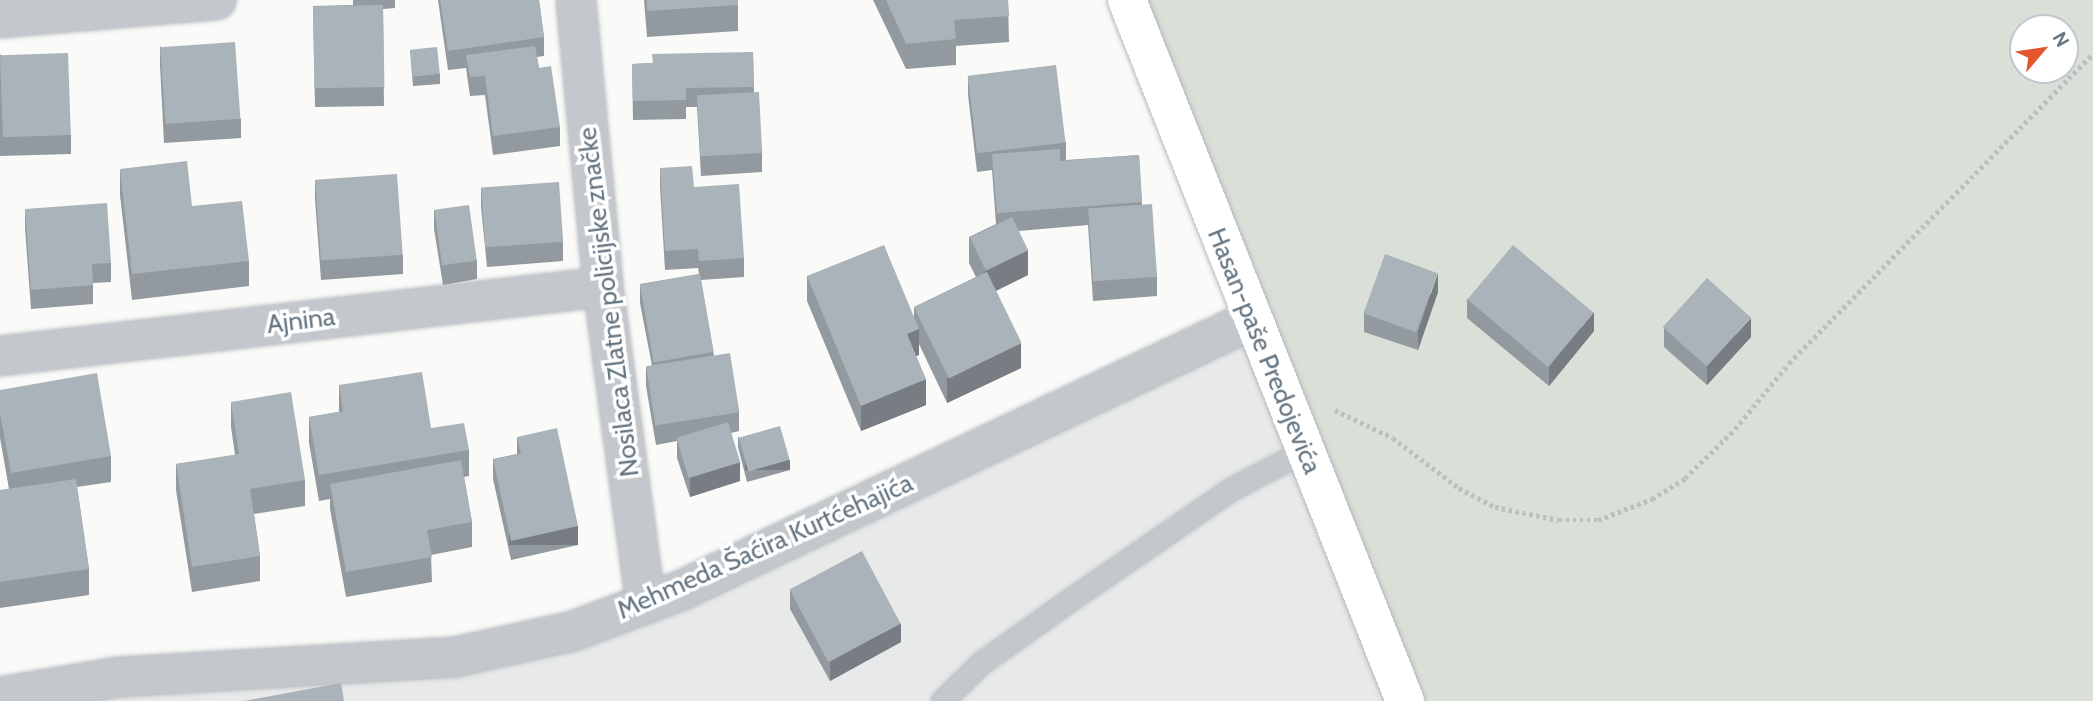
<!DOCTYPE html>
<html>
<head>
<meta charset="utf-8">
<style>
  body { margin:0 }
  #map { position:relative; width:2093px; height:701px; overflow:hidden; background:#fafaf8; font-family:Cabin,sans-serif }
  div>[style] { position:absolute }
  .built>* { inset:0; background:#e8e9e9 }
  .green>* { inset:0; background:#dadfd7 }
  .path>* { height:4.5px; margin-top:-2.25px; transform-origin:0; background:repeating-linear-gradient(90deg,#bbbfc2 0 3.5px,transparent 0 7px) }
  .roads { filter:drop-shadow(0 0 2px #b5babe) drop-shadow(0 0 2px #b5babe) }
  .service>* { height:21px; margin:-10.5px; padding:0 10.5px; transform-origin:10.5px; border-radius:10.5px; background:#c3c8cc }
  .minor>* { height:38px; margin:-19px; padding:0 19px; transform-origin:19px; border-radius:19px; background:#c3c8cc }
  .primary>* { height:38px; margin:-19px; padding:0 19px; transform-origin:19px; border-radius:19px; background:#fff }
  .wall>* { inset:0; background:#929a9f }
  .shaded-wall>* { inset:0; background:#777d82; transform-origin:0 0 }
  .building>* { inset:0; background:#aab3b9; transform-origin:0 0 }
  span { translate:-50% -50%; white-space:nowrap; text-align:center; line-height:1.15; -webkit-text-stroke:7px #fff; paint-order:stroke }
  .street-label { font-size:26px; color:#657683 }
  .north { position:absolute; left:2009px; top:14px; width:70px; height:70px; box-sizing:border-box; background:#fff; border:2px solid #c1c8cd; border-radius:50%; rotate:61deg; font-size:19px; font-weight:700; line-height:28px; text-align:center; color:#657683 }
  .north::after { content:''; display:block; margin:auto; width:24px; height:32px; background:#e4572e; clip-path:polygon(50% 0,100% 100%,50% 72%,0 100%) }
</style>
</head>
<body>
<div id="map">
  <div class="built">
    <div style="clip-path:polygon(1251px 320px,1405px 701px,0 701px,573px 631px)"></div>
  </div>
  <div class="green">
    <div style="clip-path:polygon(evenodd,1127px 0,2093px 0,2093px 701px,1405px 701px,1127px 0,2023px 28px,2065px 28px,2065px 70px,2023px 70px,2023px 28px)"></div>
  </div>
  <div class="path">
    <div style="left:1335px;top:410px;width:64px;rotate:25.8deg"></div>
    <div style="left:1393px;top:438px;width:83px;rotate:37.1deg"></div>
    <div style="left:1459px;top:488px;width:41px;rotate:27.8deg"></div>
    <div style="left:1495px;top:507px;width:65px;rotate:11.5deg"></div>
    <div style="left:1559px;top:520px;width:39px"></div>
    <div style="left:1598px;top:520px;width:58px;rotate:-21.3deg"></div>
    <div style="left:1652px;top:499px;width:39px;rotate:-32deg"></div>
    <div style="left:1685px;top:478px;width:70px;rotate:-44.4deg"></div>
    <div style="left:1735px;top:429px;width:85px;rotate:-50.7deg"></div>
    <div style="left:1789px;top:363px;width:433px;rotate:-45.5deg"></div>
  </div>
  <div class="roads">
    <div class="service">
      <div style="left:942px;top:701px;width:54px;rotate:-44.3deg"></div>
      <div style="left:981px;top:663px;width:102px;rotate:-35.4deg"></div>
      <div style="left:1064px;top:604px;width:205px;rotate:-34.5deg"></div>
      <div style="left:1233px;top:488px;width:80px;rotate:-27.5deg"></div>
    </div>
    <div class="minor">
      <div style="left:576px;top:0;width:288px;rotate:84.6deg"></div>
      <div style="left:603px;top:287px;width:320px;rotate:82.3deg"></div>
      <div style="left:0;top:18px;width:217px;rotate:-4.8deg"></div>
      <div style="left:0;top:356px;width:607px;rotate:-6.53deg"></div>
      <div style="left:0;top:697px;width:120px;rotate:-9.6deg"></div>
      <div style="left:118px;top:677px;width:338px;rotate:-3.4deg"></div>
      <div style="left:455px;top:657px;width:121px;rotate:-12.4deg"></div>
      <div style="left:573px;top:631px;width:116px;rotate:-20.6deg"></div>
      <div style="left:682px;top:590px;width:630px;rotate:-25.39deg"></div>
    </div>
    <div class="primary">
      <div style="left:1127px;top:0;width:754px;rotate:68.37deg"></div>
    </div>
  </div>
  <div class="wall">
    <div style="clip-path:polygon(353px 0,395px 0,395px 8px,383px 9px,384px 106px,315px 107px,313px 6px,353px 5px)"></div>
    <div style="clip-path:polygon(438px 0,539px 0,544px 37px,544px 56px,537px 57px,539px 68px,560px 127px,560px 146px,493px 155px,485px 95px,470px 96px,466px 68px,448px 70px)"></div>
    <div style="clip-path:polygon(644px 0,738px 0,738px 31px,647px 37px)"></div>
    <div style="clip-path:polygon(873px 0,1008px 0,1009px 42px,956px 46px,956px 65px,906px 69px)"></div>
    <div style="clip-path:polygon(160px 46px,241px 119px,241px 138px,164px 143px,160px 65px)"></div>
    <div style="clip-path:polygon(410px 50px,440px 74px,440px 84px,413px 86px)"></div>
    <div style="clip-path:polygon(753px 52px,754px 92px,762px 153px,762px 172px,701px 176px,697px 107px,686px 107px,686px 119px,633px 120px,632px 64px,652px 63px)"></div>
    <div style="clip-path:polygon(0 54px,71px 135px,71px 154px,0 156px)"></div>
    <div style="clip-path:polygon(968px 76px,1066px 142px,1066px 160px,1139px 155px,1142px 204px,1157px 277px,1157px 296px,1093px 301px,1088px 225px,1019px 231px,1028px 275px,996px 291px,1021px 368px,947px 403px,919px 344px,919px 355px,916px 356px,926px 405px,861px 431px,807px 301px,807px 276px,914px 316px,914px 307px,976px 277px,969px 263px,969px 237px,996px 224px,992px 170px,977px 172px,968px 95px)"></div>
    <div style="clip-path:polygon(660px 168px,694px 187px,744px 258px,744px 277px,701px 280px,714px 356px,739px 412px,739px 431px,731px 433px,740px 481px,690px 497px,677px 458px,677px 441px,656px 445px,646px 386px,646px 367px,652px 366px,640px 303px,640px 284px,699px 274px,698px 268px,665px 270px,660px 187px)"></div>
    <div style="clip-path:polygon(120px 169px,192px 206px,249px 261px,249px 286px,132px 300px,120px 195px)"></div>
    <div style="clip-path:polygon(315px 180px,403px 255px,403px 274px,321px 280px,315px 199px)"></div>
    <div style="clip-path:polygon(481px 188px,563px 242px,563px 261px,487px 267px,481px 207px)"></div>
    <div style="clip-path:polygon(25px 209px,111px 263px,111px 282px,93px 283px,93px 304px,31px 309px,25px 228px)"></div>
    <div style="clip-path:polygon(434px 210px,477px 260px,477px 279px,443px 285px,434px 229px)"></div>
    <div style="clip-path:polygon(1438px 292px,1418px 350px,1364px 332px,1364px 313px)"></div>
    <div style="clip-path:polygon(1467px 299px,1594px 331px,1549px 386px,1467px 318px)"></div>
    <div style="clip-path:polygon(1664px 328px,1751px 337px,1707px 385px,1664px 347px)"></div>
    <div style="clip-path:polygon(339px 385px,431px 428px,469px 450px,469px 476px,464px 477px,472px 522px,472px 547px,431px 555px,432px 582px,346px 597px,330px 509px,330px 499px,319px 501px,309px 443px,309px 417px,339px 412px)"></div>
    <div style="clip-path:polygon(0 390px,111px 456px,111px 482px,77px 487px,89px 569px,89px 595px,0 608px,0 490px,9px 489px,0 438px)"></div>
    <div style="clip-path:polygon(231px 402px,305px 480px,305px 506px,254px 514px,260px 556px,260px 581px,192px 592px,176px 490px,176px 464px,235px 455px,231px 427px)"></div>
    <div style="clip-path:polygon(517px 437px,578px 545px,511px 560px,493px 479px,493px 459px,517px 454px)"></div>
    <div style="clip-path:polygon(738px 437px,790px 470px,747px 482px,738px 447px)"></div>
    <div style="clip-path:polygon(790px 590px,901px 642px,830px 681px,790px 609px)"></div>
  </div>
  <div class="shaded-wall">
    <div style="clip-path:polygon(1028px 250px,1028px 275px,985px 296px,985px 270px)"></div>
    <div style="clip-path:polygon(1438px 273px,1438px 292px,1418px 350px,1418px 331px)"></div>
    <div style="clip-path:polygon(1594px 312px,1594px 331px,1549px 386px,1549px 367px)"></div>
    <div style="clip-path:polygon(1751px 318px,1751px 337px,1707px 385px,1707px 366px)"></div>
    <div style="clip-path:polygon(919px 329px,919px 355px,907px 360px,907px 334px)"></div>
    <div style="clip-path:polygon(1021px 343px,1021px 368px,947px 403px,947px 378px)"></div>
    <div style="clip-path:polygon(926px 379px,926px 405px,861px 431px,861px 406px)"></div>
    <div style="left:790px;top:460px;width:10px;height:45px;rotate:90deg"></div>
    <div style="clip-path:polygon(740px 462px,740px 481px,690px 497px,690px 478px)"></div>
    <div style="left:578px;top:526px;width:19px;height:69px;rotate:90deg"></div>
    <div style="clip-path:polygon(901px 623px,901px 642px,830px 681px,830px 662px)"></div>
  </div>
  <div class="building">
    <div style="clip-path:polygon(440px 0,539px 0,544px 37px,448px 51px)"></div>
    <div style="clip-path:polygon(647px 0,738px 0,738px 5px,647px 11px)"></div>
    <div style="clip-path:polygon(886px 0,1008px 0,1009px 16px,954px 20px,956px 39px,906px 44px)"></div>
    <div style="left:383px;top:5px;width:82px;height:70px;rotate:89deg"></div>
    <div style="left:235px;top:42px;width:77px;height:75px;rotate:86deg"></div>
    <div style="clip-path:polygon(535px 46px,539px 68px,551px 66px,560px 127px,493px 136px,485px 76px,470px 77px,466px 55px)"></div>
    <div style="left:437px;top:47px;width:27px;height:27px;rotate:84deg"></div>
    <div style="clip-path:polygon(753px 52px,754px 87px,686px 88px,686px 100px,633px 101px,632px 64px,653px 63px,652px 54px)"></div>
    <div style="left:68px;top:53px;width:82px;height:68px;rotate:88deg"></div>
    <div style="left:1056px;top:65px;width:78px;height:89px;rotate:83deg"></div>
    <div style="left:759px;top:92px;width:61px;height:62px;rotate:87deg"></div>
    <div style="clip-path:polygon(1060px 149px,1060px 161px,1139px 155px,1142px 202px,997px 213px,992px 154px)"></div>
    <div style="clip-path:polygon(187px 161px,192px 206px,242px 201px,249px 261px,132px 274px,120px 169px)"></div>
    <div style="clip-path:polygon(692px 166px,694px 187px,739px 184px,744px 258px,699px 261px,698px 249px,665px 251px,660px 168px)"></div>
    <div style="left:397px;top:174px;width:81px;height:82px;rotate:86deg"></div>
    <div style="left:559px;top:182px;width:60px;height:78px;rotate:86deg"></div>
    <div style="clip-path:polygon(107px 203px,111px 263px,92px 264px,93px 285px,31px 290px,25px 209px)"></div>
    <div style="left:1152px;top:204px;width:73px;height:64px;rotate:86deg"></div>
    <div style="left:469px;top:205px;width:56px;height:35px;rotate:82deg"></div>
    <div style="left:1012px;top:217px;width:37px;height:47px;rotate:64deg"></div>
    <div style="clip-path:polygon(884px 245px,919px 329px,907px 334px,926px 379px,861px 406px,807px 276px)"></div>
    <div style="left:1513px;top:245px;width:105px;height:71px;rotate:40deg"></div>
    <div style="left:1385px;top:254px;width:56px;height:63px;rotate:20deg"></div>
    <div style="left:987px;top:272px;width:79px;height:81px;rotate:64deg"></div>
    <div style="left:700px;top:274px;width:79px;height:61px;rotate:80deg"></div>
    <div style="left:1707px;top:278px;width:59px;height:66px;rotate:42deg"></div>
    <div style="left:730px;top:353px;width:60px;height:85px;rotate:81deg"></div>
    <div style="clip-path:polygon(422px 372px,431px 428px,464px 423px,469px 450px,319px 475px,309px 417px,343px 411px,339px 385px)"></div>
    <div style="clip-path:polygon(97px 373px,111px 456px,11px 473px,0 413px,0 390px)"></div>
    <div style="clip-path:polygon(291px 392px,305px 480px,250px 489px,260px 556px,192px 567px,176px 464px,239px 454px,231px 402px)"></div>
    <div style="left:728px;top:422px;width:42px;height:54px;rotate:73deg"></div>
    <div style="left:780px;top:426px;width:35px;height:43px;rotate:74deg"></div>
    <div style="clip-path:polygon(557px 428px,578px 526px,511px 541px,493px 459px,521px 454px,517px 437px)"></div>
    <div style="clip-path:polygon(461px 460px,472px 522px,427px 530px,432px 557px,346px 572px,330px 484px)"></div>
    <div style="clip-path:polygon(76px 479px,89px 569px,0 582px,0 490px)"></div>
    <div style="left:862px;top:551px;width:82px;height:82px;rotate:62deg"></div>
    <div style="clip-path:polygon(341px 683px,344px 701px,244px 701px)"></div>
  </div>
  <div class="street-label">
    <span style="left:609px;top:302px;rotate:-97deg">Nosilaca Zlatne policijske značke</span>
    <span style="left:301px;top:321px;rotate:-7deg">Ajnina</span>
    <span style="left:1264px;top:351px;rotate:68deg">Hasan-paše Predojevića</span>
    <span style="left:765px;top:547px;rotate:-24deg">Mehmeda Šaćira Kurtćehajića</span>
  </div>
  <div class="north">N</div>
</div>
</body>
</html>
